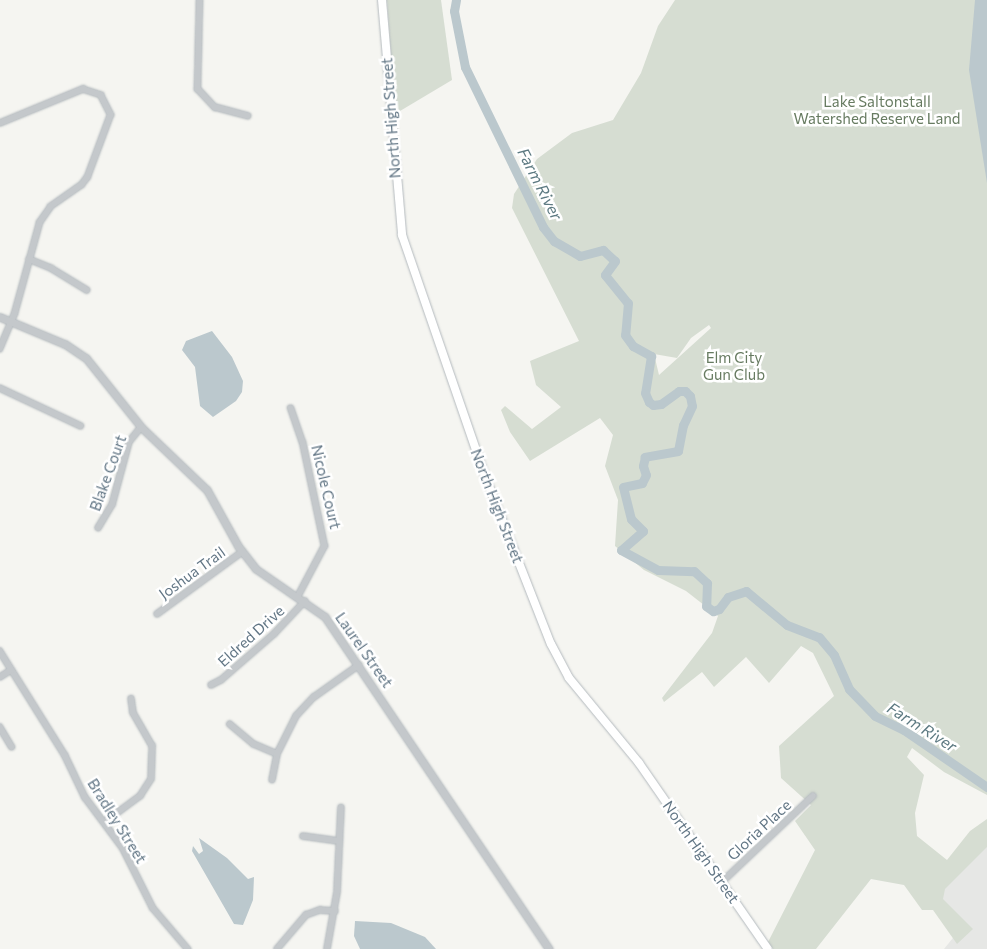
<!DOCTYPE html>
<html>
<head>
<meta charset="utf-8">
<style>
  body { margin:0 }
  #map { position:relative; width:987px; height:949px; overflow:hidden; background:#f5f5f1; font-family:Commissioner,sans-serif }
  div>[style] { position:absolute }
  .built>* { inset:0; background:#e6e7e5 }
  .green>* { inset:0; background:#d6ddd2 }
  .water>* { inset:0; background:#bbc8cd }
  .river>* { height:9px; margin:-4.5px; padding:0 4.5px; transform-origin:4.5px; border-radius:4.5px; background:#bbc8cd }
  .roads { filter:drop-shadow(0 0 1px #b4babe) drop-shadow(0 0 1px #b4babe) }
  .minor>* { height:5.5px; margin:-2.75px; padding:0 2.75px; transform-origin:2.75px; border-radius:2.75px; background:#c4c8cb }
  .tertiary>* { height:7px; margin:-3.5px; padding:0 3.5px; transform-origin:3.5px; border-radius:3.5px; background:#c4c8cb }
  .secondary>* { height:8px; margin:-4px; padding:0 4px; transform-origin:4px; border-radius:4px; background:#fff }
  span { translate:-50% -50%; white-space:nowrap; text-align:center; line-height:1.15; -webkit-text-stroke:5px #fff; paint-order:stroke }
  .park-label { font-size:15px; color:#677b61 }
  .street-label { font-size:15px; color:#627685 }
  .water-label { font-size:16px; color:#5d7a82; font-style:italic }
</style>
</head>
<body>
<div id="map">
  <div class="built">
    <div style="clip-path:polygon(987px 834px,987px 949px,944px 949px,965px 923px,933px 894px)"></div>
  </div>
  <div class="green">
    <div style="clip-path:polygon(387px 0,441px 0,452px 80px,400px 111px,395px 110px)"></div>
    <div style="clip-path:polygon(evenodd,675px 0,987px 0,987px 795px,944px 772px,912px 748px,907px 757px,924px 775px,915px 813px,917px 836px,947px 860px,970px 831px,987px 819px,987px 847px,945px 889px,943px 899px,973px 929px,957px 944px,933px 910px,922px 910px,904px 885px,871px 879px,816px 949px,773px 949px,768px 942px,815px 850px,795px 821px,811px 805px,781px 778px,779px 746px,834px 696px,813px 653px,801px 646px,769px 683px,746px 657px,714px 687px,702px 672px,664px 702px,662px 698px,712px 633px,718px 616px,686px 591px,644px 570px,615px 546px,618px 500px,605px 466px,613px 435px,600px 418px,530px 461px,510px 432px,501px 410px,505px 406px,532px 429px,561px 407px,536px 385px,530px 361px,579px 341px,512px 208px,514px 194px,537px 159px,572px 133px,613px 120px,641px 73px,658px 26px,675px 0,709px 325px,711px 328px,659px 375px,654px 354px,677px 358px,691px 338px,709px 325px)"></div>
  </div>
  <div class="water">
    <div style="clip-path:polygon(975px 0,987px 0,987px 183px,969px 70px)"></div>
    <div style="clip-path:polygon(212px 331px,232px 357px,243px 381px,242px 392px,236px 401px,213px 417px,200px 406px,195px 367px,182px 350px,186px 341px)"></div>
    <div style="clip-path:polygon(199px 838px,227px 858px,248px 879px,254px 877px,253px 900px,243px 925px,234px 924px,192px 851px,193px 846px,199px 854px,203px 851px)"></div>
    <div style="clip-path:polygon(355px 921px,391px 923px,425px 937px,436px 949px,360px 949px,354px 936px)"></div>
  </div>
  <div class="river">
    <div style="left:456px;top:0;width:11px;rotate:100deg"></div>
    <div style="left:454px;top:11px;width:57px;rotate:78.9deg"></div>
    <div style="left:465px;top:67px;width:178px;rotate:64deg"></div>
    <div style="left:543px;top:227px;width:18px;rotate:52deg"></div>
    <div style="left:554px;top:241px;width:30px;rotate:30deg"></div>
    <div style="left:580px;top:256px;width:24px;rotate:-15deg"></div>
    <div style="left:603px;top:250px;width:16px;rotate:43deg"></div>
    <div style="left:615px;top:261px;width:17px;rotate:126deg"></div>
    <div style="left:605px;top:275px;width:36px;rotate:51deg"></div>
    <div style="left:628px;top:303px;width:32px;rotate:95deg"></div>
    <div style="left:625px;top:335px;width:14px;rotate:54deg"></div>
    <div style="left:633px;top:346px;width:21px;rotate:29deg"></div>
    <div style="left:651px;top:356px;width:37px;rotate:99deg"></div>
    <div style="left:645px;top:393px;width:10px;rotate:66deg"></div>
    <div style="left:649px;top:402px;width:5px;rotate:37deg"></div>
    <div style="left:653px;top:405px;width:8px;rotate:-7deg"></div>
    <div style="left:661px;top:404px;width:22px;rotate:-36deg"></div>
    <div style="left:679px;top:391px;width:6px"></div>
    <div style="left:685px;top:391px;width:7px;rotate:45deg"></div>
    <div style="left:690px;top:396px;width:10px;rotate:79deg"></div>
    <div style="left:692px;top:406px;width:21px;rotate:115deg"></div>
    <div style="left:683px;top:425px;width:26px;rotate:101deg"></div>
    <div style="left:678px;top:451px;width:34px;rotate:170deg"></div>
    <div style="left:645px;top:457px;width:9px;rotate:103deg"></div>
    <div style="left:643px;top:466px;width:9px;rotate:72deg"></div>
    <div style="left:646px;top:475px;width:9px;rotate:117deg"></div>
    <div style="left:642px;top:483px;width:19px;rotate:168deg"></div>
    <div style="left:623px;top:487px;width:33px;rotate:76deg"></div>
    <div style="left:631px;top:519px;width:17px;rotate:45deg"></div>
    <div style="left:643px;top:531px;width:29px;rotate:139deg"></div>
    <div style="left:621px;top:550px;width:42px;rotate:28.4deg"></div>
    <div style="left:658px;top:570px;width:36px;rotate:2deg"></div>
    <div style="left:694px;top:571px;width:18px;rotate:43deg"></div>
    <div style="left:707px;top:583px;width:23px;rotate:92deg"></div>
    <div style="left:706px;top:606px;width:9px;rotate:36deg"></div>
    <div style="left:713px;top:611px;width:6px;rotate:-18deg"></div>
    <div style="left:719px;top:609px;width:15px;rotate:-53deg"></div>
    <div style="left:728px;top:597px;width:19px;rotate:-18deg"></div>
    <div style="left:746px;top:591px;width:53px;rotate:39.7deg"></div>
    <div style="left:787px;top:625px;width:34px;rotate:21deg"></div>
    <div style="left:819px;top:637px;width:23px;rotate:50deg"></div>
    <div style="left:834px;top:655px;width:37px;rotate:66deg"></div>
    <div style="left:849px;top:689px;width:37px;rotate:46deg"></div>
    <div style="left:875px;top:716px;width:32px;rotate:26deg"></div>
    <div style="left:904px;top:730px;width:101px;rotate:34.5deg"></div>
  </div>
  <div class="roads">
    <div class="minor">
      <div style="left:200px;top:0;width:89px;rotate:91.3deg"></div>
      <div style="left:198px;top:89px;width:25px;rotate:47deg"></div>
      <div style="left:215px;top:107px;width:34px;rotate:15deg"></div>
      <div style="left:0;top:123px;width:90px;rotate:-22.3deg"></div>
      <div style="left:83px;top:89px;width:19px;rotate:18deg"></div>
      <div style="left:101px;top:95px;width:22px;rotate:63deg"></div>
      <div style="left:111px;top:115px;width:66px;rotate:110.4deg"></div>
      <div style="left:88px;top:177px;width:10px;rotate:127deg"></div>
      <div style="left:82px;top:185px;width:38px;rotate:145deg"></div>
      <div style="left:51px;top:207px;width:19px;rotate:125deg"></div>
      <div style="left:40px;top:223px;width:94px;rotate:105.4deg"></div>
      <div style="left:15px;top:314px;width:38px;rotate:113deg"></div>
      <div style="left:29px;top:259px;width:24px;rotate:22deg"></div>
      <div style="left:51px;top:268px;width:42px;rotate:31.4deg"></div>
      <div style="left:0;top:388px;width:89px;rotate:25.1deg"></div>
      <div style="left:291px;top:408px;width:36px;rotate:71deg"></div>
      <div style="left:303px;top:442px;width:106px;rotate:78.1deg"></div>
      <div style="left:325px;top:546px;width:58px;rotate:117.9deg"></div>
      <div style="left:98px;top:528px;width:27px;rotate:-59deg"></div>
      <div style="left:112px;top:505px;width:65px;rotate:-74.9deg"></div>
      <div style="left:129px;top:442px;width:19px;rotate:-51deg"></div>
      <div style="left:157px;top:614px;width:105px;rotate:-36.1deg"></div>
      <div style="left:0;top:651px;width:123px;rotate:58deg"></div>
      <div style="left:65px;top:755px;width:47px;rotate:64.5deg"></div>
      <div style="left:85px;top:797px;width:64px;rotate:53.3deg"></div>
      <div style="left:123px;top:848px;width:67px;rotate:63.4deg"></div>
      <div style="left:153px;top:908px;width:54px;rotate:49.5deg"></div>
      <div style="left:0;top:677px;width:13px;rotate:-32deg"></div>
      <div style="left:211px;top:685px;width:11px;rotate:-27deg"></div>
      <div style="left:221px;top:680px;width:70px;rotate:-41deg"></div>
      <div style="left:274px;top:634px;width:45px;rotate:-46.8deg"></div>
      <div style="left:230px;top:724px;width:31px;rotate:40deg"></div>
      <div style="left:254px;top:744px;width:25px;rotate:23deg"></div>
      <div style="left:0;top:727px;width:23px;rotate:59deg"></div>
      <div style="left:272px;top:780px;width:26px;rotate:-79deg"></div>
      <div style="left:277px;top:754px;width:42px;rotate:-63.4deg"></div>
      <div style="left:296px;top:716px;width:26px;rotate:-47deg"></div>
      <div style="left:314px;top:697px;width:55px;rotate:-35.4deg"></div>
      <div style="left:105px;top:822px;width:44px;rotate:-36.6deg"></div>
      <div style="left:140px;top:796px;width:20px;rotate:-57deg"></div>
      <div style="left:151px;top:779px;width:33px;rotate:-88deg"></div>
      <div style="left:152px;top:746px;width:38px;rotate:-120deg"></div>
      <div style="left:133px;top:713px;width:14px;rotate:-98deg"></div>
      <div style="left:303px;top:836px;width:36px;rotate:8deg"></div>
      <div style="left:722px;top:882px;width:125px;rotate:-43.4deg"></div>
      <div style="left:277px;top:949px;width:45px;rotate:-49.5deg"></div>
      <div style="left:306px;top:915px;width:15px;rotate:-20deg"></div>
      <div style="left:320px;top:910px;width:15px;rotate:4deg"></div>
      <div style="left:327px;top:949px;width:58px;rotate:-80deg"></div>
      <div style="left:337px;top:892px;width:84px;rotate:-87.3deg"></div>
    </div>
    <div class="tertiary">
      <div style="left:0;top:317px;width:70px;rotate:22.6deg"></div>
      <div style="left:65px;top:344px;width:25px;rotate:34deg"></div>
      <div style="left:86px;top:358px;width:88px;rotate:51.4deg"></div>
      <div style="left:141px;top:427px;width:91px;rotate:43.7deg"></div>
      <div style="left:207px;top:490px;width:64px;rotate:61deg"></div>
      <div style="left:238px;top:546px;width:29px;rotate:52deg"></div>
      <div style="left:256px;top:569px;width:84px;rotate:34.8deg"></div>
      <div style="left:325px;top:617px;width:400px;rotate:56deg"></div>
    </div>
    <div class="secondary">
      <div style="left:382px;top:0;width:236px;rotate:85.1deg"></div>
      <div style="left:402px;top:235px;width:255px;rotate:71deg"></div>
      <div style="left:485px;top:476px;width:180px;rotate:68.6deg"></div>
      <div style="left:551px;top:644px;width:38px;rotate:62deg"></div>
      <div style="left:569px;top:678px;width:110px;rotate:50.5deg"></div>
      <div style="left:639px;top:763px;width:226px;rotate:55.3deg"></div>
    </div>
  </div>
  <div class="park-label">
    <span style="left:877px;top:110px">Lake Saltonstall<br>Watershed Reserve Land</span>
    <span style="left:734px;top:366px">Elm City<br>Gun Club</span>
  </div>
  <div class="street-label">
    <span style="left:391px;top:118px;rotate:-94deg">North High Street</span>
    <span style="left:108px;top:473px;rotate:-70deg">Blake Court</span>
    <span style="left:326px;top:487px;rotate:77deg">Nicole Court</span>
    <span style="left:497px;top:506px;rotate:69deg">North High Street</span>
    <span style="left:192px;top:573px;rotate:-36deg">Joshua Trail</span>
    <span style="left:251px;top:636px;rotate:-42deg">Eldred Drive</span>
    <span style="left:364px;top:650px;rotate:55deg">Laurel Street</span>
    <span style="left:117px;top:821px;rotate:58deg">Bradley Street</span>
    <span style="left:759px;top:830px;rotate:-43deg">Gloria Place</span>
    <span style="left:701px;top:852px;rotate:55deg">North High Street</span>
  </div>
  <div class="water-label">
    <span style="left:540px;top:184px;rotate:63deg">Farm River</span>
    <span style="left:922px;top:727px;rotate:32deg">Farm River</span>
  </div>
</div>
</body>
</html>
